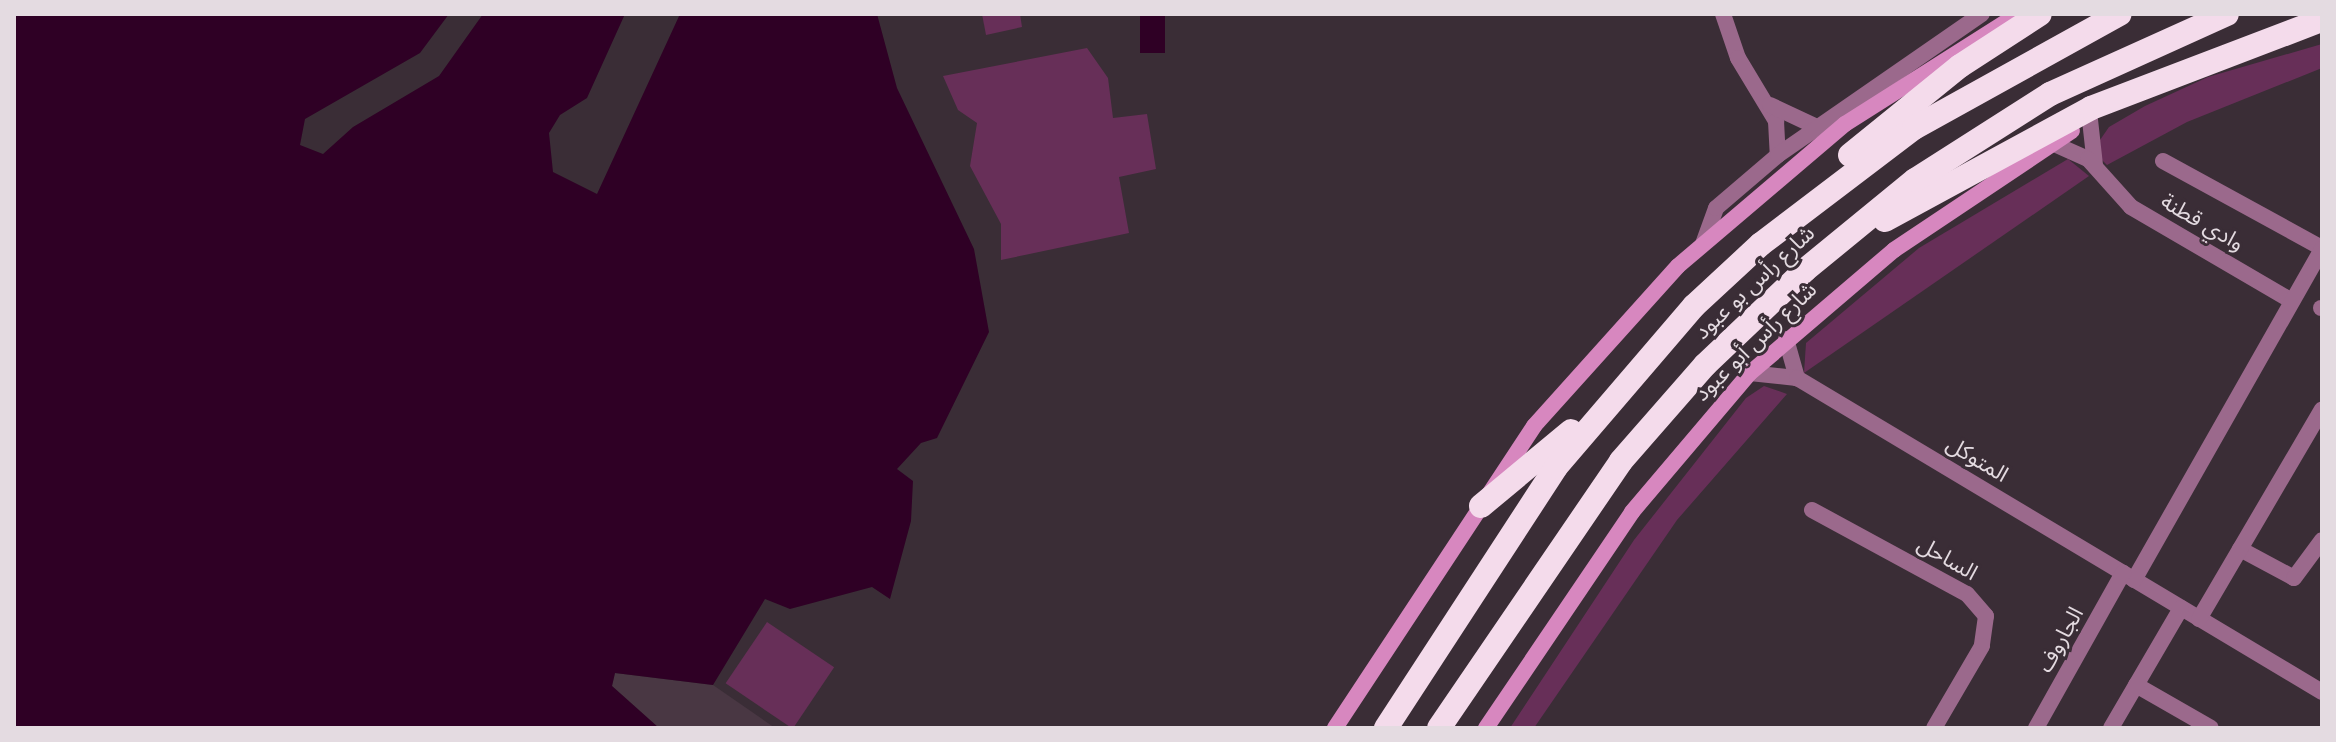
<!DOCTYPE html>
<html>
<head>
<meta charset="utf-8">
<style>
  body { margin:0 }
  #map { position:relative; width:2336px; height:742px; overflow:hidden; background:#3a2d36; font-family:"Nunito Sans","Noto Sans Arabic",sans-serif }
  div>[style] { position:absolute }
  .built>* { inset:0; background:#493743 }
  .green>* { inset:0; background:#672f58; transform-origin:0 0 }
  .water>* { inset:0; background:#2f0025; transform-origin:0 0 }
  .street>* { height:16px; margin:-8px; padding:0 8px; transform-origin:8px; border-radius:8px; background:#9b698c }
  .secondary>* { height:16px; margin:-8px; padding:0 8px; transform-origin:8px; border-radius:8px; background:#d787bf }
  .highway>* { height:24px; margin:-12px; padding:0 12px; transform-origin:12px; border-radius:12px; background:#f4dbeb }
  span { translate:-50% -50%; white-space:nowrap; text-align:center; line-height:1.15; -webkit-text-stroke:6px #3a2d36; paint-order:stroke }
  .street-label { font-size:22px; color:#e4dbe1 }
  .frame { position:absolute; inset:0; border:16px solid #e4dbe1; pointer-events:none }
</style>
</head>
<body>
<div id="map">
  <div class="built">
    <div style="clip-path:polygon(615px 673px,713px 685px,775px 728px,659px 728px,612px 686px)"></div>
  </div>
  <div class="green">
    <div style="clip-path:polygon(982px 14px,1020px 14px,1022px 27px,986px 35px)"></div>
    <div style="clip-path:polygon(2322px 44px,2322px 68px,2187px 122px,2107px 165px,2101px 159px,2100px 140px,2109px 127px,2145px 106px,2208px 77px)"></div>
    <div style="clip-path:polygon(1087px 48px,1108px 78px,1113px 118px,1147px 114px,1156px 169px,1119px 177px,1129px 233px,1001px 260px,1001px 224px,970px 166px,977px 123px,958px 110px,943px 76px)"></div>
    <div style="clip-path:polygon(2068px 159px,2089px 176px,1804px 373px,1806px 343px,1919px 248px)"></div>
    <div style="clip-path:polygon(1764px 386px,1787px 394px,1677px 520px,1534px 728px,1510px 728px,1634px 540px,1746px 398px)"></div>
    <div style="left:767px;top:622px;width:81px;height:74px;rotate:34deg"></div>
  </div>
  <div class="water">
    <div style="clip-path:polygon(14px 14px,449px 14px,420px 53px,305px 119px,300px 145px,323px 154px,353px 127px,439px 76px,483px 14px,625px 14px,587px 98px,560px 115px,549px 133px,553px 172px,597px 194px,680px 14px,877px 14px,897px 88px,974px 249px,989px 332px,937px 438px,921px 443px,897px 469px,913px 481px,911px 521px,890px 599px,872px 587px,790px 609px,765px 599px,713px 685px,615px 673px,612px 686px,659px 728px,14px 728px)"></div>
    <div style="left:1140px;top:14px;width:25px;height:39px"></div>
  </div>
  <div class="street">
    <div style="left:1723px;top:14px;width:46px;rotate:71.2deg"></div>
    <div style="left:1738px;top:58px;width:74px;rotate:58.9deg"></div>
    <div style="left:1776px;top:121px;width:34px;rotate:87deg"></div>
    <div style="left:1770px;top:105px;width:50px;rotate:25deg"></div>
    <div style="left:2090px;top:120px;width:45px;rotate:83.7deg"></div>
    <div style="left:2052px;top:143px;width:39px;rotate:24deg"></div>
    <div style="left:2088px;top:159px;width:64px;rotate:48.1deg"></div>
    <div style="left:2131px;top:207px;width:186px;rotate:30.3deg"></div>
    <div style="left:2163px;top:161px;width:181px;rotate:28.7deg"></div>
    <div style="left:1703px;top:244px;width:38px;rotate:-70deg"></div>
    <div style="left:1716px;top:208px;width:82px;rotate:-40.5deg"></div>
    <div style="left:1778px;top:155px;width:248px;rotate:-34.7deg"></div>
    <div style="left:2321px;top:308px;width:1px"></div>
    <div style="left:1786px;top:339px;width:41px;rotate:74.2deg"></div>
    <div style="left:1750px;top:373px;width:47px;rotate:6.1deg"></div>
    <div style="left:1797px;top:378px;width:612px;rotate:30.88deg"></div>
    <div style="left:1812px;top:510px;width:176px;rotate:28.5deg"></div>
    <div style="left:1967px;top:594px;width:29px;rotate:49deg"></div>
    <div style="left:1986px;top:616px;width:30px;rotate:98deg"></div>
    <div style="left:1982px;top:646px;width:95px;rotate:120.3deg"></div>
    <div style="left:2240px;top:549px;width:61px;rotate:28.2deg"></div>
    <div style="left:2294px;top:578px;width:47px;rotate:-53.6deg"></div>
    <div style="left:2134px;top:580px;width:381px;rotate:-60.4deg"></div>
    <div style="left:2199px;top:619px;width:243px;rotate:-59.6deg"></div>
    <div style="left:2136px;top:685px;width:86px;rotate:29.8deg"></div>
    <div style="left:2036px;top:728px;width:178px;rotate:-60.7deg"></div>
    <div style="left:2111px;top:728px;width:139px;rotate:-59.7deg"></div>
  </div>
  <div class="secondary">
    <div style="left:1335px;top:728px;width:362px;rotate:-56.6deg"></div>
    <div style="left:1534px;top:426px;width:215px;rotate:-48deg"></div>
    <div style="left:1678px;top:266px;width:219px;rotate:-40.4deg"></div>
    <div style="left:1845px;top:124px;width:205px;rotate:-32.4deg"></div>
    <div style="left:1486px;top:728px;width:261px;rotate:-55.9deg"></div>
    <div style="left:1632px;top:512px;width:182px;rotate:-49.7deg"></div>
    <div style="left:1750px;top:373px;width:189px;rotate:-40.5deg"></div>
    <div style="left:1894px;top:250px;width:214px;rotate:-33.8deg"></div>
  </div>
  <div class="highway">
    <div style="left:1850px;top:155px;width:141px;rotate:-39deg"></div>
    <div style="left:1960px;top:66px;width:95px;rotate:-33deg"></div>
    <div style="left:1885px;top:220px;width:234px;rotate:-28.5deg"></div>
    <div style="left:2091px;top:108px;width:247px;rotate:-20.9deg"></div>
    <div style="left:1481px;top:506px;width:117px;rotate:-39.8deg"></div>
    <div style="left:1386px;top:728px;width:311px;rotate:-56.9deg"></div>
    <div style="left:1556px;top:467px;width:212px;rotate:-49.4deg"></div>
    <div style="left:1694px;top:306px;width:91px;rotate:-42.8deg"></div>
    <div style="left:1761px;top:244px;width:192px;rotate:-37.2deg"></div>
    <div style="left:1914px;top:128px;width:235px;rotate:-29deg"></div>
    <div style="left:1439px;top:728px;width:323px;rotate:-55.7deg"></div>
    <div style="left:1621px;top:461px;width:128px;rotate:-48.8deg"></div>
    <div style="left:1705px;top:365px;width:138px;rotate:-43.5deg"></div>
    <div style="left:1805px;top:270px;width:142px;rotate:-39.3deg"></div>
    <div style="left:1915px;top:180px;width:160px;rotate:-32.5deg"></div>
    <div style="left:2050px;top:94px;width:194px;rotate:-24.3deg"></div>
  </div>
  <div class="street-label">
    <span style="left:2202px;top:223px;rotate:30deg">وادي قطنة</span>
    <span style="left:1755px;top:283px;rotate:-43deg">شارع رأس بو عبود</span>
    <span style="left:1756px;top:342px;rotate:-44deg">شارع رأس أبو عبود</span>
    <span style="left:1977px;top:460px;rotate:31deg">المتوكل</span>
    <span style="left:1947px;top:559px;rotate:30deg">الساحل</span>
    <span style="left:2061px;top:640px;rotate:-61deg">الجاروف</span>
  </div>
  <div class="frame"></div>
</div>
</body>
</html>
